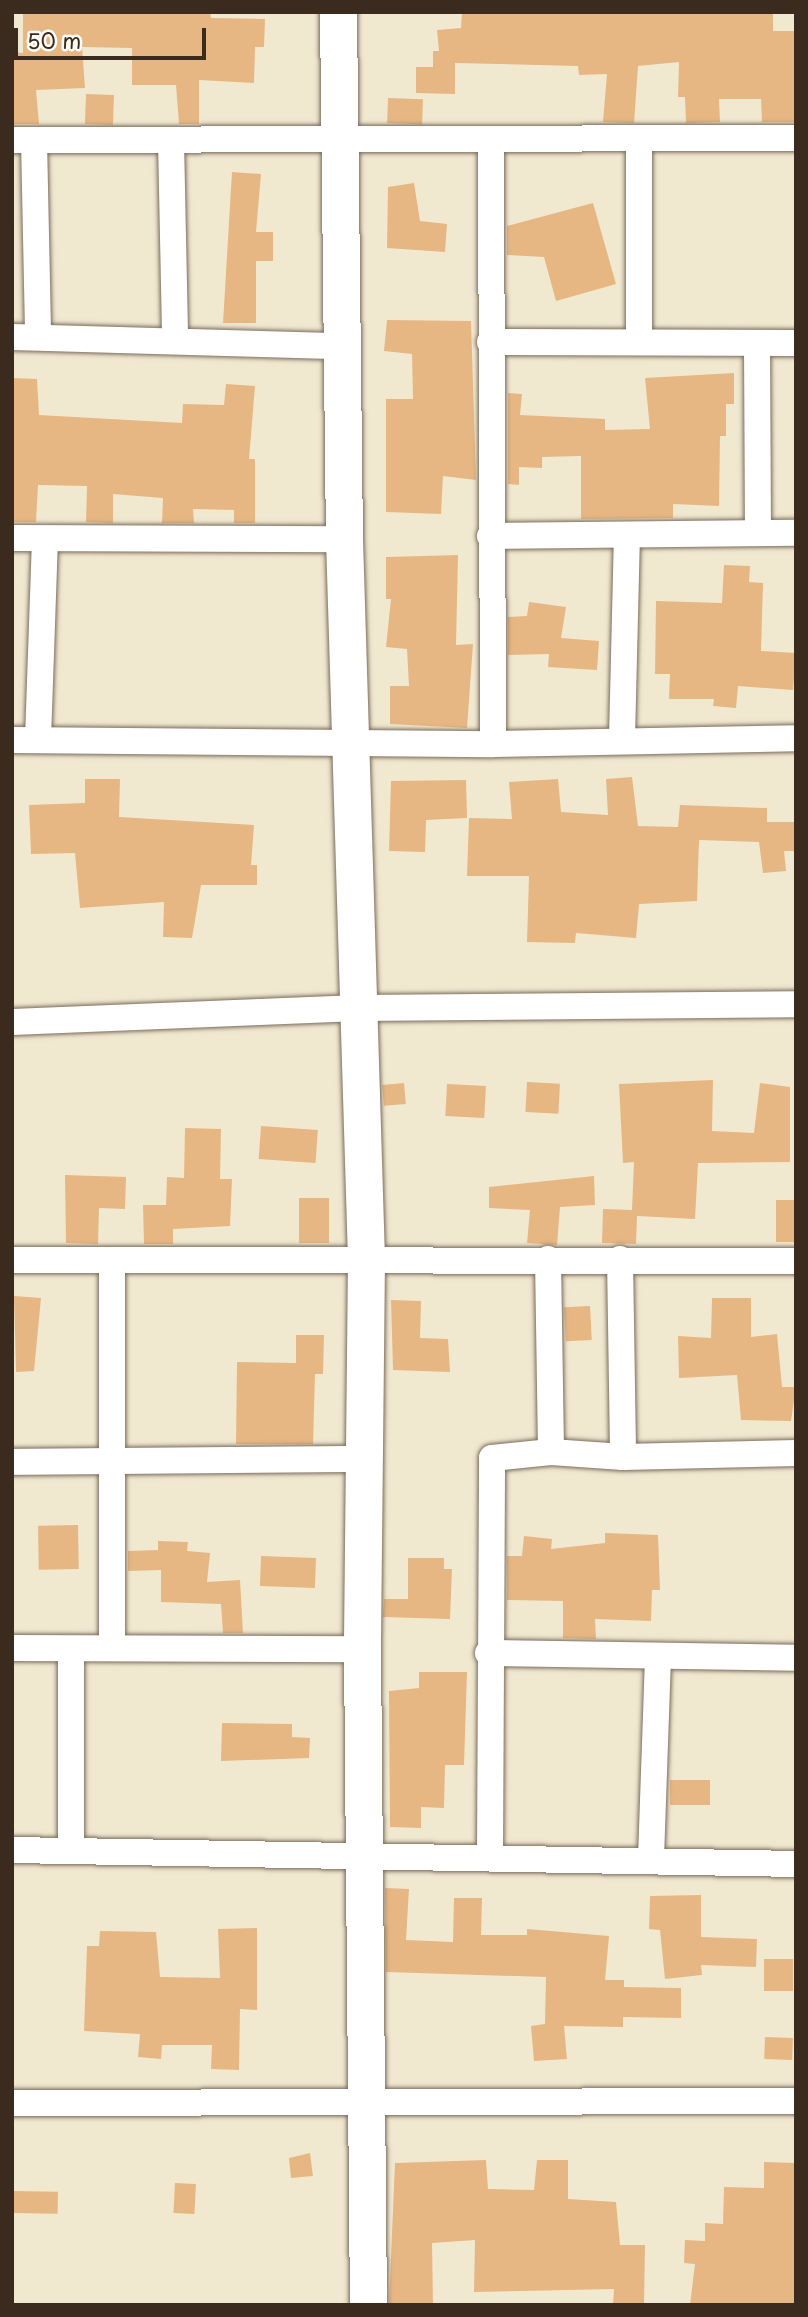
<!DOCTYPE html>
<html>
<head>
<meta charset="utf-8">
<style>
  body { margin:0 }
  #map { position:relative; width:808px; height:2317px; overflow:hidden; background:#f1e8d0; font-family:"Playpen Sans",sans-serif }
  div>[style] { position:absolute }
  .building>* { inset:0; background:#e7b783; transform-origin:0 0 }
  .roads { filter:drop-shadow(0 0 2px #7b6c5c) drop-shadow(0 0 2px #7b6c5c) }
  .street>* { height:26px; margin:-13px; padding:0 13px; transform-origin:13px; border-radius:13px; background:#fff }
  .secondary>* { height:37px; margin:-18.5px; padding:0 18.5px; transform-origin:18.5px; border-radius:18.5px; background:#fff }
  span { translate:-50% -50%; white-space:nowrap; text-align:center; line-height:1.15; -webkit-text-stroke:6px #fdfcf7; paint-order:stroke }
  .frame { position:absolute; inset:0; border:14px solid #3b2a1e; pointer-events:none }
  .scale { position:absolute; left:14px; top:28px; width:192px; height:32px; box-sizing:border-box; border:4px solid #3b2a1e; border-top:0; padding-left:9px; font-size:21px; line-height:24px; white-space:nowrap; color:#3b2a1e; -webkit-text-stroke:5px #fdfcf7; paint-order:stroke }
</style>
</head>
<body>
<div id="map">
  <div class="building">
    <div style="clip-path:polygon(23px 12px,210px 12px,211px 18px,265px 19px,264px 47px,255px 47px,254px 83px,199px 80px,199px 124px,179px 124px,176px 85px,132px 85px,132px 48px,82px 47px,85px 88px,36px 90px,39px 124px,12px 124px,12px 52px,23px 53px)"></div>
    <div style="clip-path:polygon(462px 12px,773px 12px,773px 31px,794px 31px,794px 122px,762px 122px,761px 99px,719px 99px,720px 122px,686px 123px,685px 97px,678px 97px,679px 62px,638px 66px,634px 123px,603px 122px,607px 74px,579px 75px,578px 66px,455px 63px,455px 94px,416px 93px,416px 67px,433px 67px,433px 51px,439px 51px,437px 30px,461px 28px)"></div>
    <div style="left:86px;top:94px;width:28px;height:30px;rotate:2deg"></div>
    <div style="left:388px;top:98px;width:35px;height:25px;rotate:2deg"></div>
    <div style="clip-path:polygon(232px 172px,261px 174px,256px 232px,273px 232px,273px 261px,256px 261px,256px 323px,223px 323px)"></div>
    <div style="clip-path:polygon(414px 183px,420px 221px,447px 224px,445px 252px,387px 248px,388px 187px)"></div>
    <div style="clip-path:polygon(593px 203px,616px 284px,556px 301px,544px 257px,507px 255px,507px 226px)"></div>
    <div style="clip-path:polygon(387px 320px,471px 321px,476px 480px,443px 476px,441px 514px,386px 512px,386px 399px,413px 399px,412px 354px,384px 351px)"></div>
    <div style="clip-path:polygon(734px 373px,734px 404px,726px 404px,726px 436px,720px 436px,719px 506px,673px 504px,673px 518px,581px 519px,581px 456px,542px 457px,542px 468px,519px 467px,519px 485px,508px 484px,508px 393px,522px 394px,520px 415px,605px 419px,605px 430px,650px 429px,645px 378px)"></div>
    <div style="clip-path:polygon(12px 378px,37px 379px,39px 415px,182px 423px,183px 404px,224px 405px,226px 384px,255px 386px,249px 459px,255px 459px,255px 523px,234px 523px,234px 510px,193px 509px,194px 523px,162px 523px,163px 498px,113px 494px,113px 523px,86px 522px,87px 486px,38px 485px,36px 522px,12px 522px)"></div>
    <div style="clip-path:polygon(458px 555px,456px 645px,473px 644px,467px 728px,390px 724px,390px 686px,409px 686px,407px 649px,386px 647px,391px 599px,386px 599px,386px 557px)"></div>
    <div style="clip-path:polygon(724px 565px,750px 566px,749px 582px,763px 583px,761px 651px,796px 653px,793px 690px,738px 686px,736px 708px,713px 706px,714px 699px,669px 699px,670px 674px,655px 674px,656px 601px,722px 603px)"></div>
    <div style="clip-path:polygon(529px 602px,566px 607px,561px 638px,599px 641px,597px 670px,548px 667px,549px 654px,508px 655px,508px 617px,527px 616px)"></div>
    <div style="clip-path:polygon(632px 777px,638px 826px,678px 827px,680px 805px,767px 808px,767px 822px,796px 822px,796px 851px,784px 851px,786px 871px,763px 873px,759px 842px,699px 840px,697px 901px,639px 904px,636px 938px,576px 933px,575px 943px,527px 942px,529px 876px,467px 876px,469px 818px,512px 819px,509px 782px,558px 779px,561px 812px,608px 815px,606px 779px)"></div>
    <div style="clip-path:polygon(85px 779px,120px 779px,119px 817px,254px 825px,251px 865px,257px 865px,257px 885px,201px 885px,192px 938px,163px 937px,164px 902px,80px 908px,75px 853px,31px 854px,29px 805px,85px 803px)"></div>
    <div style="clip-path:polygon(466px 780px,467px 818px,426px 820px,425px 852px,389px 851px,391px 781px)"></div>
    <div style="clip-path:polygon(713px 1080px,712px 1131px,754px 1133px,760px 1083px,790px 1087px,790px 1162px,698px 1163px,695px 1219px,637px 1216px,636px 1244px,602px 1243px,603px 1209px,632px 1210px,634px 1162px,623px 1163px,619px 1084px)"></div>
    <div style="left:527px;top:1082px;width:33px;height:30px;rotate:3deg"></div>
    <div style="left:404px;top:1083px;width:21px;height:22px;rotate:85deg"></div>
    <div style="left:447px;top:1084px;width:39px;height:32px;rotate:3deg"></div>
    <div style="left:261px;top:1126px;width:57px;height:33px;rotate:4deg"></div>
    <div style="clip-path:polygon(185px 1128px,221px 1129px,220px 1179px,232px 1179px,230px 1226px,173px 1229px,173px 1244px,144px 1244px,143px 1205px,166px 1205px,167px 1177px,184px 1178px)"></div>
    <div style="clip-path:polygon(65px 1175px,126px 1177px,125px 1209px,99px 1208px,98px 1244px,66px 1243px)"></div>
    <div style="clip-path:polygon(594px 1176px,595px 1205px,560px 1207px,557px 1245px,527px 1243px,530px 1210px,489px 1208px,489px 1187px)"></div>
    <div style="left:299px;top:1198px;width:30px;height:45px"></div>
    <div style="left:776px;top:1200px;width:20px;height:42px"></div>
    <div style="clip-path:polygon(14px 1296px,41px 1298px,34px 1371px,16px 1372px)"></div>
    <div style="clip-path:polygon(712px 1298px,751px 1298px,751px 1337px,777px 1334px,782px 1387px,796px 1387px,791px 1421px,741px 1420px,737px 1375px,679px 1378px,678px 1336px,711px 1338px)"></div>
    <div style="clip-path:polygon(391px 1300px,421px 1301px,420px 1338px,448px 1339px,450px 1372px,393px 1370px)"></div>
    <div style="left:590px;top:1306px;width:34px;height:26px;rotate:87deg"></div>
    <div style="clip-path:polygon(296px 1335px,324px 1335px,323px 1374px,315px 1374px,313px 1444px,236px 1444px,237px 1362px,296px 1363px)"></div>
    <div style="left:78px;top:1525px;width:44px;height:40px;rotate:89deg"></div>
    <div style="clip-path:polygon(605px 1533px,658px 1535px,660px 1590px,652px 1590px,651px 1621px,595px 1619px,596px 1639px,563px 1638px,563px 1601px,507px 1600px,507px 1556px,522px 1556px,524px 1536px,552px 1539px,551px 1549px,605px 1543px)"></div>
    <div style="clip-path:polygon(158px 1541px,188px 1542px,187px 1551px,210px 1553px,207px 1582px,240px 1580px,243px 1633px,223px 1633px,221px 1604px,161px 1602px,161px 1570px,128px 1571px,128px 1551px,158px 1550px)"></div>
    <div style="left:261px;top:1556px;width:55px;height:30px;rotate:2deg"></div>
    <div style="clip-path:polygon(408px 1558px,444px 1558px,444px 1569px,452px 1569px,450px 1619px,383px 1617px,384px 1599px,408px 1599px)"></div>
    <div style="clip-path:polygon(419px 1672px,467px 1672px,464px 1765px,445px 1765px,444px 1808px,421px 1807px,421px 1828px,390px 1827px,389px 1691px,419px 1688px)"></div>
    <div style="clip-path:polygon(222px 1723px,292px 1724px,292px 1737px,310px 1738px,309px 1758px,221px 1761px)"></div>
    <div style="left:670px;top:1780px;width:40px;height:25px"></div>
    <div style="clip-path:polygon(385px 1888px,409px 1889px,406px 1940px,453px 1942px,454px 1898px,482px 1898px,481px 1935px,527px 1935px,527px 1929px,609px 1936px,605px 1980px,624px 1980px,624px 1987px,681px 1988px,681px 2018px,623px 2017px,623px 2027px,564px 2026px,567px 2059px,534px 2061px,531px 2026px,545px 2024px,546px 1977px,386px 1972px)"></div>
    <div style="clip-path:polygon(701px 1895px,701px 1937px,757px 1939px,756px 1967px,701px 1965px,702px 1975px,665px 1979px,660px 1930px,649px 1929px,650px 1896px)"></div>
    <div style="clip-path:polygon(257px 1928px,257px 2010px,240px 2009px,239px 2070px,211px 2069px,212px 2045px,162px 2045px,161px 2059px,138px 2057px,140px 2034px,84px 2031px,87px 1946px,99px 1946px,100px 1931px,156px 1932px,160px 1977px,220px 1978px,218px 1929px)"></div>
    <div style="left:764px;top:1959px;width:29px;height:32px"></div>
    <div style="left:765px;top:2037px;width:28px;height:22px;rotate:2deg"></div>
    <div style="clip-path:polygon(310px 2153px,313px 2176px,291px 2178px,289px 2158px)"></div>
    <div style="clip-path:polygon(486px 2160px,488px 2189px,534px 2190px,537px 2160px,568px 2160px,568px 2199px,616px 2202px,620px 2245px,645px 2245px,644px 2305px,613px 2305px,614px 2289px,474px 2292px,475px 2240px,432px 2243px,433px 2305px,389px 2305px,395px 2163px)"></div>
    <div style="clip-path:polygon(764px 2162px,796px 2163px,796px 2305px,690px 2305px,695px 2264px,684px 2263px,685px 2240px,705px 2241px,705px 2223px,723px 2224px,724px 2187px,764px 2188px)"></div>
    <div style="left:175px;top:2183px;width:21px;height:30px;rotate:3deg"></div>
    <div style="left:12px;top:2191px;width:46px;height:22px;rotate:1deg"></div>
  </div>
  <div class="roads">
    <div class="street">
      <div style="left:12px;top:140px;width:784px;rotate:-0.15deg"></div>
      <div style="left:34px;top:140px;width:197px;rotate:88.8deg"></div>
      <div style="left:171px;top:141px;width:199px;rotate:88.8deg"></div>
      <div style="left:491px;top:141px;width:603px;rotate:89.81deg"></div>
      <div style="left:12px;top:337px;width:329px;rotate:1.6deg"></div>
      <div style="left:490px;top:342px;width:306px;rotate:0.2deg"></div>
      <div style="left:639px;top:342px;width:203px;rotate:-90deg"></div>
      <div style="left:757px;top:343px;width:190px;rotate:89.7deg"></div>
      <div style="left:490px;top:536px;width:306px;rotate:-0.6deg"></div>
      <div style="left:12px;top:538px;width:332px;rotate:0.2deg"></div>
      <div style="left:622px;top:738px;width:199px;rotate:-88.6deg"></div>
      <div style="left:38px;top:739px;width:200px;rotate:-88deg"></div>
      <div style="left:12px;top:740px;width:481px;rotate:0.5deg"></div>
      <div style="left:493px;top:744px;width:303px;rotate:-1.1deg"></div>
      <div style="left:12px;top:1022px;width:347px;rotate:-2.3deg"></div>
      <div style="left:359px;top:1008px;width:437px;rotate:-0.5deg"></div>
      <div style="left:548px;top:1259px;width:193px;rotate:89.1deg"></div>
      <div style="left:620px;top:1259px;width:198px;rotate:89.1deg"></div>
      <div style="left:12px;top:1260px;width:784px;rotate:0.07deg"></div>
      <div style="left:12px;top:1462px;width:351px;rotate:-0.5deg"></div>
      <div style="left:112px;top:1646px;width:384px;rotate:-90deg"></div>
      <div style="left:12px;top:1648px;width:350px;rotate:0.2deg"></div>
      <div style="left:71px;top:1649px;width:202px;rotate:90deg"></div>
      <div style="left:488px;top:1653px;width:308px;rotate:0.9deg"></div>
      <div style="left:12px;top:1850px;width:784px;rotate:1.02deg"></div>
      <div style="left:490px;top:1855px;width:397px;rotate:-89.7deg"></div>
      <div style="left:492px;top:1458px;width:59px;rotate:-5.8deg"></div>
      <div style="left:551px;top:1452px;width:72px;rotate:4deg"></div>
      <div style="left:623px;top:1457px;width:173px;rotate:-1.3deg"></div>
      <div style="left:651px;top:1858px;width:199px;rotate:-88deg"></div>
      <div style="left:12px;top:2103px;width:784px;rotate:-0.15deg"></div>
    </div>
    <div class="secondary">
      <div style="left:338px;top:12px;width:527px;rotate:89.35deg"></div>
      <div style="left:344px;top:539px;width:720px;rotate:88.25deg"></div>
      <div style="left:366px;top:1259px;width:390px;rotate:90.6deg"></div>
      <div style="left:362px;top:1649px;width:656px;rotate:89.48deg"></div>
    </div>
  </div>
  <div class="frame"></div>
  <div class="scale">50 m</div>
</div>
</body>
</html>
